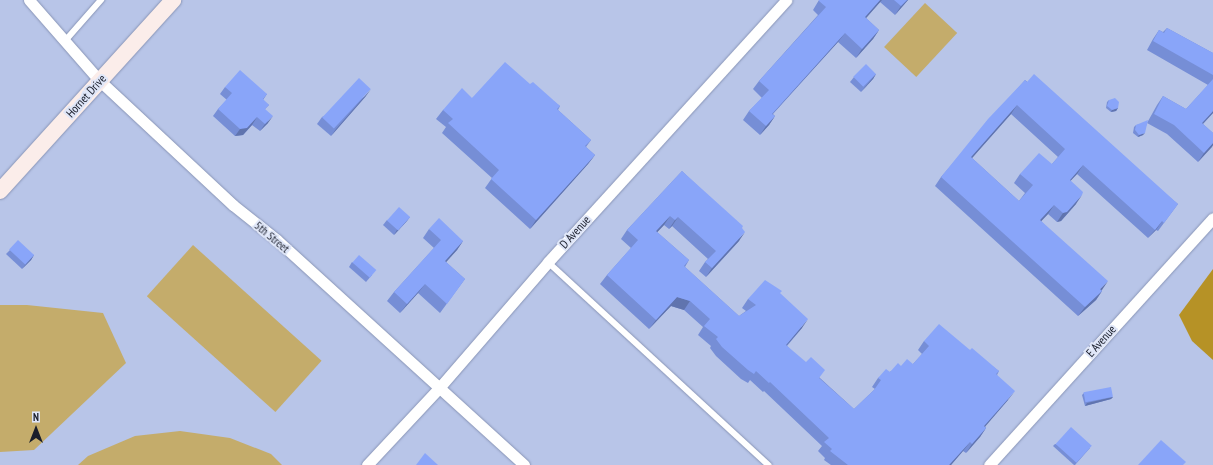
<!DOCTYPE html>
<html>
<head>
<meta charset="utf-8">
<style>
  body { margin:0 }
  #map { position:relative; width:1213px; height:465px; overflow:hidden; background:#b8c5e8; font-family:"PT Sans Narrow",sans-serif }
  div>[style] { position:absolute }
  .green>* { inset:0; background:#c4ac6b; transform-origin:0 0 }
  .forest>* { inset:0; background:#b69226 }
  .roads { filter:drop-shadow(0 0 1px #8995b6) drop-shadow(0 0 1px #8995b6) }
  .lane>* { height:5.5px; margin:-2.75px; padding:0 2.75px; transform-origin:2.75px; border-radius:2.75px; background:#fff }
  .street>* { height:11px; margin:-5.5px; padding:0 5.5px; transform-origin:5.5px; border-radius:5.5px; background:#fff }
  .secondary>* { height:16px; margin:-8px; padding:0 8px; transform-origin:8px; border-radius:8px; background:#fbedea }
  .wall>* { inset:0; background:#768ed6 }
  .shaded-wall>* { inset:0; background:#6074ae }
  .building>* { inset:0; background:#89a5f9; transform-origin:0 0 }
  span { translate:-50% -50%; white-space:nowrap; text-align:center; line-height:1.15; -webkit-text-stroke:4px #dfe6f8; paint-order:stroke }
  .street-label { font-size:12px; color:#1a1e2b }
  .north { position:absolute; left:16px; top:409px; width:40px; height:40px; -webkit-text-stroke:3px #dfe6f8; paint-order:stroke; rotate:0deg; font-size:11px; font-weight:700; line-height:16px; text-align:center; color:#1a1e2b }
  .north::after { content:''; display:block; margin:auto; width:14px; height:18px; background:#1a1e2b; clip-path:polygon(50% 0,100% 100%,50% 72%,0 100%) }
</style>
</head>
<body>
<div id="map">
  <div class="green">
    <div style="left:925px;top:3px;width:44px;height:60px;rotate:43deg"></div>
    <div style="left:193px;top:245px;width:173px;height:69px;rotate:42deg"></div>
    <div style="clip-path:polygon(0 305px,27px 305px,103px 313px,126px 363px,34px 450px,0 452px)"></div>
    <div style="clip-path:polygon(180px 431px,230px 438px,271px 454px,282px 465px,78px 465px,88px 456px,135px 436px)"></div>
  </div>
  <div class="forest">
    <div style="clip-path:polygon(1213px 269px,1213px 360px,1192px 341px,1179px 315px)"></div>
  </div>
  <div class="roads">
    <div class="lane">
      <div style="left:65px;top:41px;width:55px;rotate:-48.7deg"></div>
      <div style="left:548px;top:262px;width:300px;rotate:42.6deg"></div>
    </div>
    <div class="street">
      <div style="left:29px;top:0;width:108px;rotate:48.8deg"></div>
      <div style="left:100px;top:81px;width:182px;rotate:43deg"></div>
      <div style="left:233px;top:205px;width:56px;rotate:38.5deg"></div>
      <div style="left:277px;top:240px;width:334px;rotate:42.3deg"></div>
      <div style="left:367px;top:465px;width:105px;rotate:-46.9deg"></div>
      <div style="left:439px;top:388px;width:167px;rotate:-49.1deg"></div>
      <div style="left:548px;top:262px;width:354px;rotate:-47.7deg"></div>
      <div style="left:989px;top:465px;width:333px;rotate:-47.8deg"></div>
    </div>
    <div class="secondary">
      <div style="left:0;top:191px;width:258px;rotate:-47.8deg"></div>
    </div>
  </div>
  <div class="wall">
    <div style="clip-path:polygon(819px 0,908px 0,895px 15px,880px 2px,866px 18px,879px 30px,873px 39px,856px 58px,838px 42px,773px 114px,775px 116px,769px 125px,760px 135px,743px 120px,749px 111px,762px 98px,753px 89px,759px 81px,818px 15px,813px 10px)"></div>
    <div style="clip-path:polygon(1167px 28px,1213px 53px,1213px 113px,1203px 124px,1213px 133px,1213px 145px,1198px 162px,1167px 134px,1147px 123px,1143px 135px,1138px 137px,1133px 133px,1134px 127px,1136px 125px,1147px 123px,1157px 105px,1163px 96px,1186px 109px,1208px 85px,1147px 50px,1153px 39px,1159px 30px,1163px 32px)"></div>
    <div style="clip-path:polygon(876px 74px,873px 79px,861px 92px,850px 82px,854px 77px)"></div>
    <div style="clip-path:polygon(evenodd,1025px 80px,1178px 204px,1158px 231px,1156px 230px,1148px 238px,1077px 174px,1070px 181px,1076px 204px,1061px 221px,1057px 222px,1048px 214px,1041px 221px,1102px 291px,1096px 300px,1078px 316px,935px 186px,941px 177px,1025px 80px,1011px 114px,1058px 157px,1052px 164px,1020px 174px,1014px 183px,1025px 193px,1019px 201px,972px 158px,1011px 114px)"></div>
    <div style="clip-path:polygon(530px 84px,560px 106px,558px 110px,591px 140px,586px 147px,595px 155px,588px 164px,530px 229px,485px 188px,492px 178px,442px 133px,446px 127px,436px 119px,443px 110px,472px 98px)"></div>
    <div style="clip-path:polygon(225px 87px,267px 94px,263px 100px,269px 105px,265px 109px,268px 123px,260px 131px,252px 125px,243px 135px,235px 136px,213px 116px,218px 109px,227px 100px,220px 94px)"></div>
    <div style="clip-path:polygon(366px 96px,331px 136px,317px 124px,322px 117px)"></div>
    <div style="clip-path:polygon(1109px 100px,1118px 108px,1116px 111px,1111px 112px,1106px 108px,1107px 102px)"></div>
    <div style="clip-path:polygon(682px 171px,742px 228px,739px 241px,706px 277px,699px 271px,705px 262px,708px 259px,672px 226px,669px 229px,664px 225px,657px 232px,689px 260px,685px 267px,739px 316px,746px 311px,742px 308px,748px 299px,780px 294px,802px 328px,787px 346px,820px 378px,854px 409px,875px 389px,872px 387px,878px 378px,901px 366px,913px 364px,922px 354px,918px 350px,924px 341px,970px 350px,999px 371px,997px 375px,1008px 400px,985px 426px,986px 428px,980px 437px,966px 453px,963px 451px,951px 465px,831px 465px,824px 460px,825px 458px,818px 451px,822px 446px,764px 391px,763px 392px,750px 380px,748px 383px,741px 379px,716px 356px,710px 348px,711px 346px,698px 335px,703px 327px,684px 310px,671px 306px,649px 329px,600px 284px,607px 275px,631px 248px,621px 239px,627px 230px)"></div>
    <div style="clip-path:polygon(410px 217px,406px 222px,394px 235px,383px 225px,387px 220px)"></div>
    <div style="clip-path:polygon(429px 229px,463px 241px,457px 250px,446px 262px,465px 279px,440px 313px,418px 293px,400px 313px,387px 301px,394px 292px,434px 248px,423px 238px)"></div>
    <div style="clip-path:polygon(10px 250px,34px 255px,31px 260px,22px 269px,6px 254px)"></div>
    <div style="clip-path:polygon(352px 262px,372px 275px,366px 282px,349px 267px)"></div>
    <div style="clip-path:polygon(1084px 393px,1113px 397px,1111px 399px,1085px 406px,1082px 395px)"></div>
    <div style="clip-path:polygon(1055px 444px,1090px 448px,1075px 465px,1074px 465px,1053px 446px)"></div>
  </div>
  <div class="shaded-wall">
    <div style="clip-path:polygon(880px 0,882px 0,859px 26px,865px 17px)"></div>
    <div style="clip-path:polygon(907px 0,908px 0,895px 15px,901px 6px)"></div>
    <div style="clip-path:polygon(879px 30px,873px 39px,856px 58px,862px 49px)"></div>
    <div style="clip-path:polygon(845px 33px,838px 42px,765px 122px,772px 114px)"></div>
    <div style="clip-path:polygon(876px 74px,873px 79px,861px 92px,865px 87px)"></div>
    <div style="clip-path:polygon(371px 89px,366px 96px,331px 136px,336px 129px)"></div>
    <div style="clip-path:polygon(1017px 105px,1011px 114px,965px 166px,971px 157px)"></div>
    <div style="clip-path:polygon(1118px 108px,1116px 111px,1111px 112px,1112px 110px)"></div>
    <div style="clip-path:polygon(1213px 111px,1213px 113px,1195px 132px,1202px 123px)"></div>
    <div style="clip-path:polygon(273px 116px,268px 123px,260px 131px,265px 124px)"></div>
    <div style="clip-path:polygon(775px 116px,769px 125px,760px 135px,766px 126px)"></div>
    <div style="clip-path:polygon(257px 117px,252px 125px,243px 135px,235px 136px,240px 129px)"></div>
    <div style="clip-path:polygon(1145px 133px,1143px 135px,1138px 137px,1139px 135px)"></div>
    <div style="clip-path:polygon(1213px 143px,1213px 145px,1212px 147px,1198px 162px,1204px 153px)"></div>
    <div style="clip-path:polygon(595px 155px,588px 164px,530px 229px,536px 220px)"></div>
    <div style="clip-path:polygon(1083px 165px,1077px 174px,1063px 189px,1070px 180px)"></div>
    <div style="clip-path:polygon(1082px 195px,1076px 204px,1061px 221px,1057px 222px,1063px 213px)"></div>
    <div style="clip-path:polygon(1054px 205px,1048px 214px,1034px 229px,1040px 220px)"></div>
    <div style="clip-path:polygon(670px 216px,664px 225px,650px 240px,656px 231px)"></div>
    <div style="clip-path:polygon(410px 217px,406px 222px,394px 235px,397px 230px)"></div>
    <div style="clip-path:polygon(678px 217px,672px 226px,669px 229px,675px 220px)"></div>
    <div style="clip-path:polygon(1162px 221px,1156px 230px,1148px 238px,1155px 230px)"></div>
    <div style="clip-path:polygon(745px 232px,739px 241px,706px 277px,712px 268px)"></div>
    <div style="clip-path:polygon(463px 241px,457px 250px,439px 270px,445px 261px)"></div>
    <div style="clip-path:polygon(34px 255px,31px 260px,22px 269px,26px 264px)"></div>
    <div style="clip-path:polygon(1108px 281px,1102px 290px,1094px 298px,1100px 289px)"></div>
    <div style="clip-path:polygon(425px 284px,418px 293px,400px 313px,407px 304px)"></div>
    <div style="clip-path:polygon(1102px 291px,1096px 300px,1078px 316px,1085px 307px)"></div>
    <div style="clip-path:polygon(677px 297px,690px 301px,684px 310px,671px 306px,649px 329px,656px 320px)"></div>
    <div style="clip-path:polygon(808px 319px,802px 328px,779px 354px,786px 345px)"></div>
    <div style="clip-path:polygon(1015px 391px,1008px 400px,978px 435px,984px 426px)"></div>
    <div style="clip-path:polygon(1113px 397px,1111px 399px,1085px 406px,1087px 403px)"></div>
    <div style="clip-path:polygon(986px 428px,980px 437px,966px 453px,972px 444px)"></div>
    <div style="clip-path:polygon(970px 442px,963px 451px,951px 465px,949px 465px)"></div>
  </div>
  <div class="building">
    <div style="clip-path:polygon(819px 0,880px 0,865px 17px,879px 30px,862px 49px,845px 33px,772px 114px,775px 116px,766px 126px,749px 111px,769px 90px,759px 81px,826px 7px,819px 1px)"></div>
    <div style="clip-path:polygon(894px 0,907px 0,901px 6px)"></div>
    <div style="clip-path:polygon(1167px 28px,1213px 53px,1213px 75px,1153px 41px,1159px 30px,1164px 33px)"></div>
    <div style="clip-path:polygon(505px 62px,530px 84px,533px 82px,560px 106px,557px 109px,591px 140px,585px 146px,595px 155px,536px 220px,491px 179px,499px 170px,448px 123px,453px 119px,443px 110px,462px 88px,472px 98px)"></div>
    <div style="left:866px;top:64px;width:14px;height:18px;rotate:45deg"></div>
    <div style="clip-path:polygon(240px 70px,267px 94px,263px 99px,269px 105px,265px 109px,273px 116px,265px 124px,257px 117px,247px 128px,240px 129px,218px 109px,232px 93px,225px 87px)"></div>
    <div style="clip-path:polygon(evenodd,1034px 74px,1178px 204px,1164px 223px,1162px 221px,1155px 230px,1083px 165px,1070px 180px,1083px 192px,1082px 195px,1067px 212px,1063px 213px,1054px 205px,1040px 220px,1108px 281px,1100px 289px,1102px 291px,1085px 307px,941px 177px,988px 119px,1025px 80px,1027px 82px,1034px 74px,1017px 105px,1065px 149px,1052px 164px,1039px 153px,1020px 174px,1033px 185px,1019px 201px,971px 157px,1017px 105px)"></div>
    <div style="left:359px;top:78px;width:16px;height:54px;rotate:43deg"></div>
    <div style="clip-path:polygon(1213px 79px,1213px 111px,1202px 123px,1213px 133px,1213px 143px,1204px 153px,1174px 125px,1154px 114px,1163px 96px,1186px 109px)"></div>
    <div style="clip-path:polygon(1115px 98px,1119px 102px,1118px 108px,1112px 110px,1107px 106px,1109px 100px)"></div>
    <div style="clip-path:polygon(1148px 120px,1145px 133px,1139px 135px,1135px 130px,1136px 125px)"></div>
    <div style="clip-path:polygon(682px 171px,743px 226px,742px 228px,745px 232px,712px 268px,705px 262px,716px 251px,678px 217px,675px 220px,670px 216px,656px 231px,689px 260px,684px 266px,739px 316px,756px 305px,748px 299px,765px 280px,782px 291px,780px 293px,808px 319px,786px 345px,806px 362px,811px 357px,825px 370px,819px 378px,854px 409px,874px 390px,881px 380px,878px 378px,886px 369px,890px 372px,898px 363px,901px 366px,907px 359px,913px 364px,929px 346px,924px 341px,939px 324px,970px 350px,972px 348px,999px 371px,996px 374px,1015px 391px,984px 426px,986px 428px,972px 444px,970px 442px,949px 465px,848px 465px,830px 451px,832px 449px,824px 442px,829px 438px,770px 382px,769px 383px,756px 371px,754px 374px,748px 370px,722px 347px,716px 339px,718px 337px,704px 326px,710px 319px,690px 301px,677px 297px,656px 320px,607px 275px,638px 240px,627px 230px)"></div>
    <div style="left:399px;top:207px;width:15px;height:18px;rotate:42deg"></div>
    <div style="clip-path:polygon(439px 218px,463px 241px,445px 261px,465px 279px,447px 304px,425px 284px,407px 304px,394px 292px,441px 240px,429px 229px)"></div>
    <div style="left:18px;top:240px;width:22px;height:13px;rotate:43deg"></div>
    <div style="left:359px;top:255px;width:23px;height:10px;rotate:41deg"></div>
    <div style="left:1111px;top:387px;width:10px;height:28px;rotate:79deg"></div>
    <div style="left:1071px;top:427px;width:28px;height:23px;rotate:42deg"></div>
    <div style="clip-path:polygon(1161px 440px,1186px 462px,1183px 465px,1138px 465px)"></div>
    <div style="clip-path:polygon(425px 453px,438px 465px,416px 465px)"></div>
  </div>
  <div class="street-label">
    <span style="left:86px;top:96px;rotate:-48deg">Hornet Drive</span>
    <span style="left:575px;top:232px;rotate:-48deg">D Avenue</span>
    <span style="left:272px;top:237px;rotate:40deg">5th Street</span>
    <span style="left:1101px;top:341px;rotate:-48deg">E Avenue</span>
  </div>
  <div class="north">N</div>
</div>
</body>
</html>
